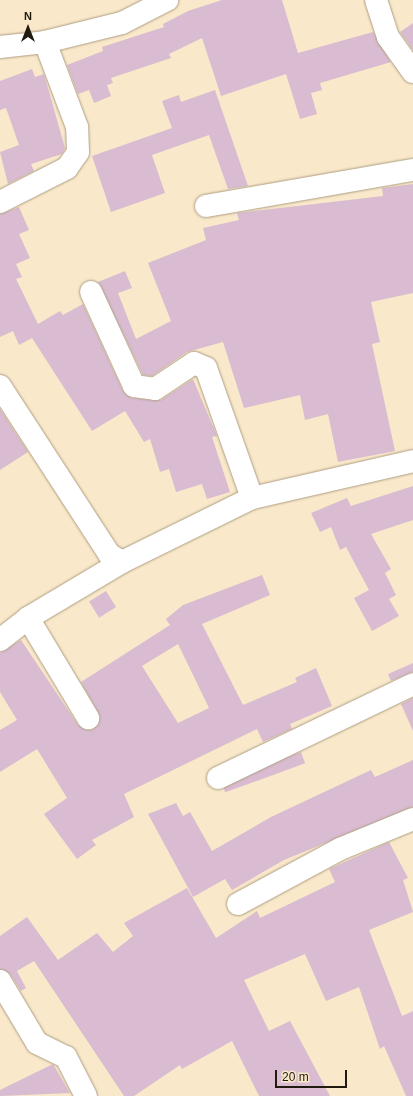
<!DOCTYPE html>
<html>
<head>
<meta charset="utf-8">
<style>
  body { margin:0 }
  #map { position:relative; width:413px; height:1096px; overflow:hidden; background:#f9e8ca; font-family:Arial,sans-serif }
  div>[style] { position:absolute }
  .building>* { inset:0; background:#d9bcd1; transform-origin:0 0 }
  .roads { filter:drop-shadow(0 0 1px #ae9e82) drop-shadow(0 0 1px #ae9e82) }
  .minor>* { height:22px; margin:-11px; padding:0 11px; transform-origin:11px; border-radius:11px; background:#fff }
  span { translate:-50% -50%; white-space:nowrap; text-align:center; line-height:1.15; -webkit-text-stroke:3px #f9e8ca; paint-order:stroke }
  .north { position:absolute; left:8px; top:8px; width:40px; height:40px; -webkit-text-stroke:3px #f9e8ca; paint-order:stroke; rotate:0deg; font-size:11px; font-weight:700; line-height:16px; text-align:center; color:#201a0f }
  .north::after { content:''; display:block; margin:auto; width:14px; height:18px; background:#201a0f; clip-path:polygon(50% 0,100% 100%,50% 72%,0 100%) }
  .scale { position:absolute; left:275px; top:1070px; width:72px; height:18px; box-sizing:border-box; border:2px solid #201a0f; border-top:0; padding-left:5px; font-size:12px; line-height:14px; white-space:nowrap; color:#201a0f; -webkit-text-stroke:3px #f9e8ca; paint-order:stroke }
</style>
</head>
<body>
<div id="map">
  <div class="building">
    <div style="clip-path:polygon(222px 0,282px 0,298px 53px,373px 32px,391px 62px,320px 83px,322px 90px,311px 93px,317px 114px,300px 119px,286px 74px,221px 96px,202px 38px,169px 54px,171px 58px,111px 78px,113px 83px,107px 85px,111px 96px,94px 103px,89px 90px,78px 94px,67px 65px,103px 51px,102px 47px,164px 27px,163px 24px,188px 11px)"></div>
    <div style="clip-path:polygon(413px 23px,413px 50px,400px 32px)"></div>
    <div style="clip-path:polygon(32px 69px,35px 77px,44px 74px,65px 148px,62px 154px,31px 164px,34px 171px,8px 184px,0 152px,19px 145px,6px 108px,0 110px,0 81px)"></div>
    <div style="clip-path:polygon(215px 90px,248px 186px,228px 189px,209px 135px,152px 155px,165px 193px,111px 212px,92px 156px,172px 128px,162px 101px,179px 95px,181px 102px)"></div>
    <div style="clip-path:polygon(413px 184px,413px 293px,371px 302px,380px 342px,372px 344px,395px 451px,338px 462px,328px 414px,305px 420px,300px 395px,244px 408px,223px 342px,187px 352px,152px 376px,143px 375px,98px 282px,125px 271px,132px 288px,118px 293px,136px 339px,171px 321px,148px 263px,206px 240px,203px 228px,239px 220px,237px 213px,383px 196px,382px 188px)"></div>
    <div style="clip-path:polygon(19px 207px,29px 230px,19px 234px,30px 258px,16px 264px,22px 277px,16px 279px,38px 324px,60px 311px,63px 315px,83px 304px,123px 391px,132px 398px,161px 400px,193px 379px,217px 436px,212px 437px,230px 492px,207px 499px,202px 484px,176px 492px,169px 469px,160px 472px,150px 439px,144px 442px,125px 411px,92px 431px,32px 338px,19px 345px,13px 331px,0 337px,0 214px)"></div>
    <div style="clip-path:polygon(0 409px,28px 452px,0 470px)"></div>
    <div style="clip-path:polygon(413px 486px,413px 520px,371px 534px,391px 569px,385px 573px,396px 595px,389px 599px,399px 616px,372px 631px,354px 598px,369px 590px,346px 547px,340px 550px,331px 527px,320px 532px,311px 513px,347px 498px,351px 506px)"></div>
    <div style="clip-path:polygon(evenodd,262px 575px,270px 595px,202px 624px,243px 705px,297px 682px,295px 678px,316px 668px,332px 706px,290px 724px,292px 729px,263px 742px,257px 729px,124px 794px,134px 817px,92px 840px,96px 845px,77px 859px,44px 814px,67px 798px,37px 749px,0 772px,0 730px,17px 720px,0 692px,0 653px,21px 640px,78px 725px,88px 730px,94px 729px,100px 717px,81px 682px,170px 625px,166px 619px,183px 605px,262px 575px,178px 644px,209px 708px,178px 723px,142px 666px,178px 644px)"></div>
    <div style="left:106px;top:591px;width:19px;height:20px;rotate:58deg"></div>
    <div style="clip-path:polygon(413px 663px,413px 672px,391px 681px,388px 674px)"></div>
    <div style="clip-path:polygon(413px 698px,413px 731px,401px 704px)"></div>
    <div style="left:301px;top:752px;width:12px;height:85px;rotate:70deg"></div>
    <div style="clip-path:polygon(413px 760px,413px 807px,284px 860px,232px 890px,225px 879px,193px 897px,148px 814px,176px 803px,183px 816px,190px 812px,212px 851px,271px 817px,371px 770px,375px 777px)"></div>
    <div style="clip-path:polygon(389px 842px,408px 878px,403px 880px,413px 912px,369px 930px,402px 1016px,413px 1011px,413px 1096px,406px 1096px,384px 1046px,380px 1049px,359px 987px,326px 1001px,305px 954px,244px 980px,269px 1031px,290px 1021px,330px 1096px,259px 1096px,232px 1041px,182px 1069px,180px 1065px,134px 1096px,124px 1096px,34px 961px,17px 971px,26px 988px,21px 991px,10px 974px,0 969px,0 936px,27px 917px,58px 960px,97px 933px,113px 952px,133px 936px,124px 923px,187px 888px,216px 938px,257px 911px,260px 918px,335px 882px,329px 869px)"></div>
    <div style="clip-path:polygon(53px 1064px,70px 1093px,0 1096px,0 1090px)"></div>
  </div>
  <div class="roads">
    <div class="minor">
      <div style="left:376px;top:0;width:39px;rotate:72deg"></div>
      <div style="left:388px;top:37px;width:43px;rotate:54.5deg"></div>
      <div style="left:0;top:47px;width:45px;rotate:-6.3deg"></div>
      <div style="left:45px;top:42px;width:79px;rotate:-13.9deg"></div>
      <div style="left:122px;top:23px;width:51px;rotate:-27.1deg"></div>
      <div style="left:0;top:202px;width:75px;rotate:-26.9deg"></div>
      <div style="left:67px;top:168px;width:19px;rotate:-55deg"></div>
      <div style="left:78px;top:152px;width:25px;rotate:-92deg"></div>
      <div style="left:77px;top:127px;width:91px;rotate:-110.6deg"></div>
      <div style="left:206px;top:206px;width:210px;rotate:-9.9deg"></div>
      <div style="left:91px;top:292px;width:103px;rotate:65.4deg"></div>
      <div style="left:134px;top:386px;width:21px;rotate:8deg"></div>
      <div style="left:155px;top:389px;width:47px;rotate:-33.7deg"></div>
      <div style="left:194px;top:363px;width:13px;rotate:23deg"></div>
      <div style="left:206px;top:368px;width:138px;rotate:70.5deg"></div>
      <div style="left:0;top:386px;width:200px;rotate:57deg"></div>
      <div style="left:109px;top:554px;width:15px;rotate:32deg"></div>
      <div style="left:28px;top:618px;width:117px;rotate:59deg"></div>
      <div style="left:0;top:640px;width:36px;rotate:-38deg"></div>
      <div style="left:28px;top:618px;width:109px;rotate:-30.8deg"></div>
      <div style="left:122px;top:562px;width:145px;rotate:-26.2deg"></div>
      <div style="left:252px;top:498px;width:165px;rotate:-12.9deg"></div>
      <div style="left:218px;top:778px;width:216px;rotate:-25.7deg"></div>
      <div style="left:238px;top:904px;width:116px;rotate:-28.3deg"></div>
      <div style="left:340px;top:849px;width:79px;rotate:-22.3deg"></div>
      <div style="left:0;top:981px;width:72px;rotate:59.2deg"></div>
      <div style="left:37px;top:1043px;width:32px;rotate:26deg"></div>
      <div style="left:66px;top:1057px;width:44px;rotate:62.9deg"></div>
    </div>
  </div>
  <div class="north">N</div>
  <div class="scale">20 m</div>
</div>
</body>
</html>
